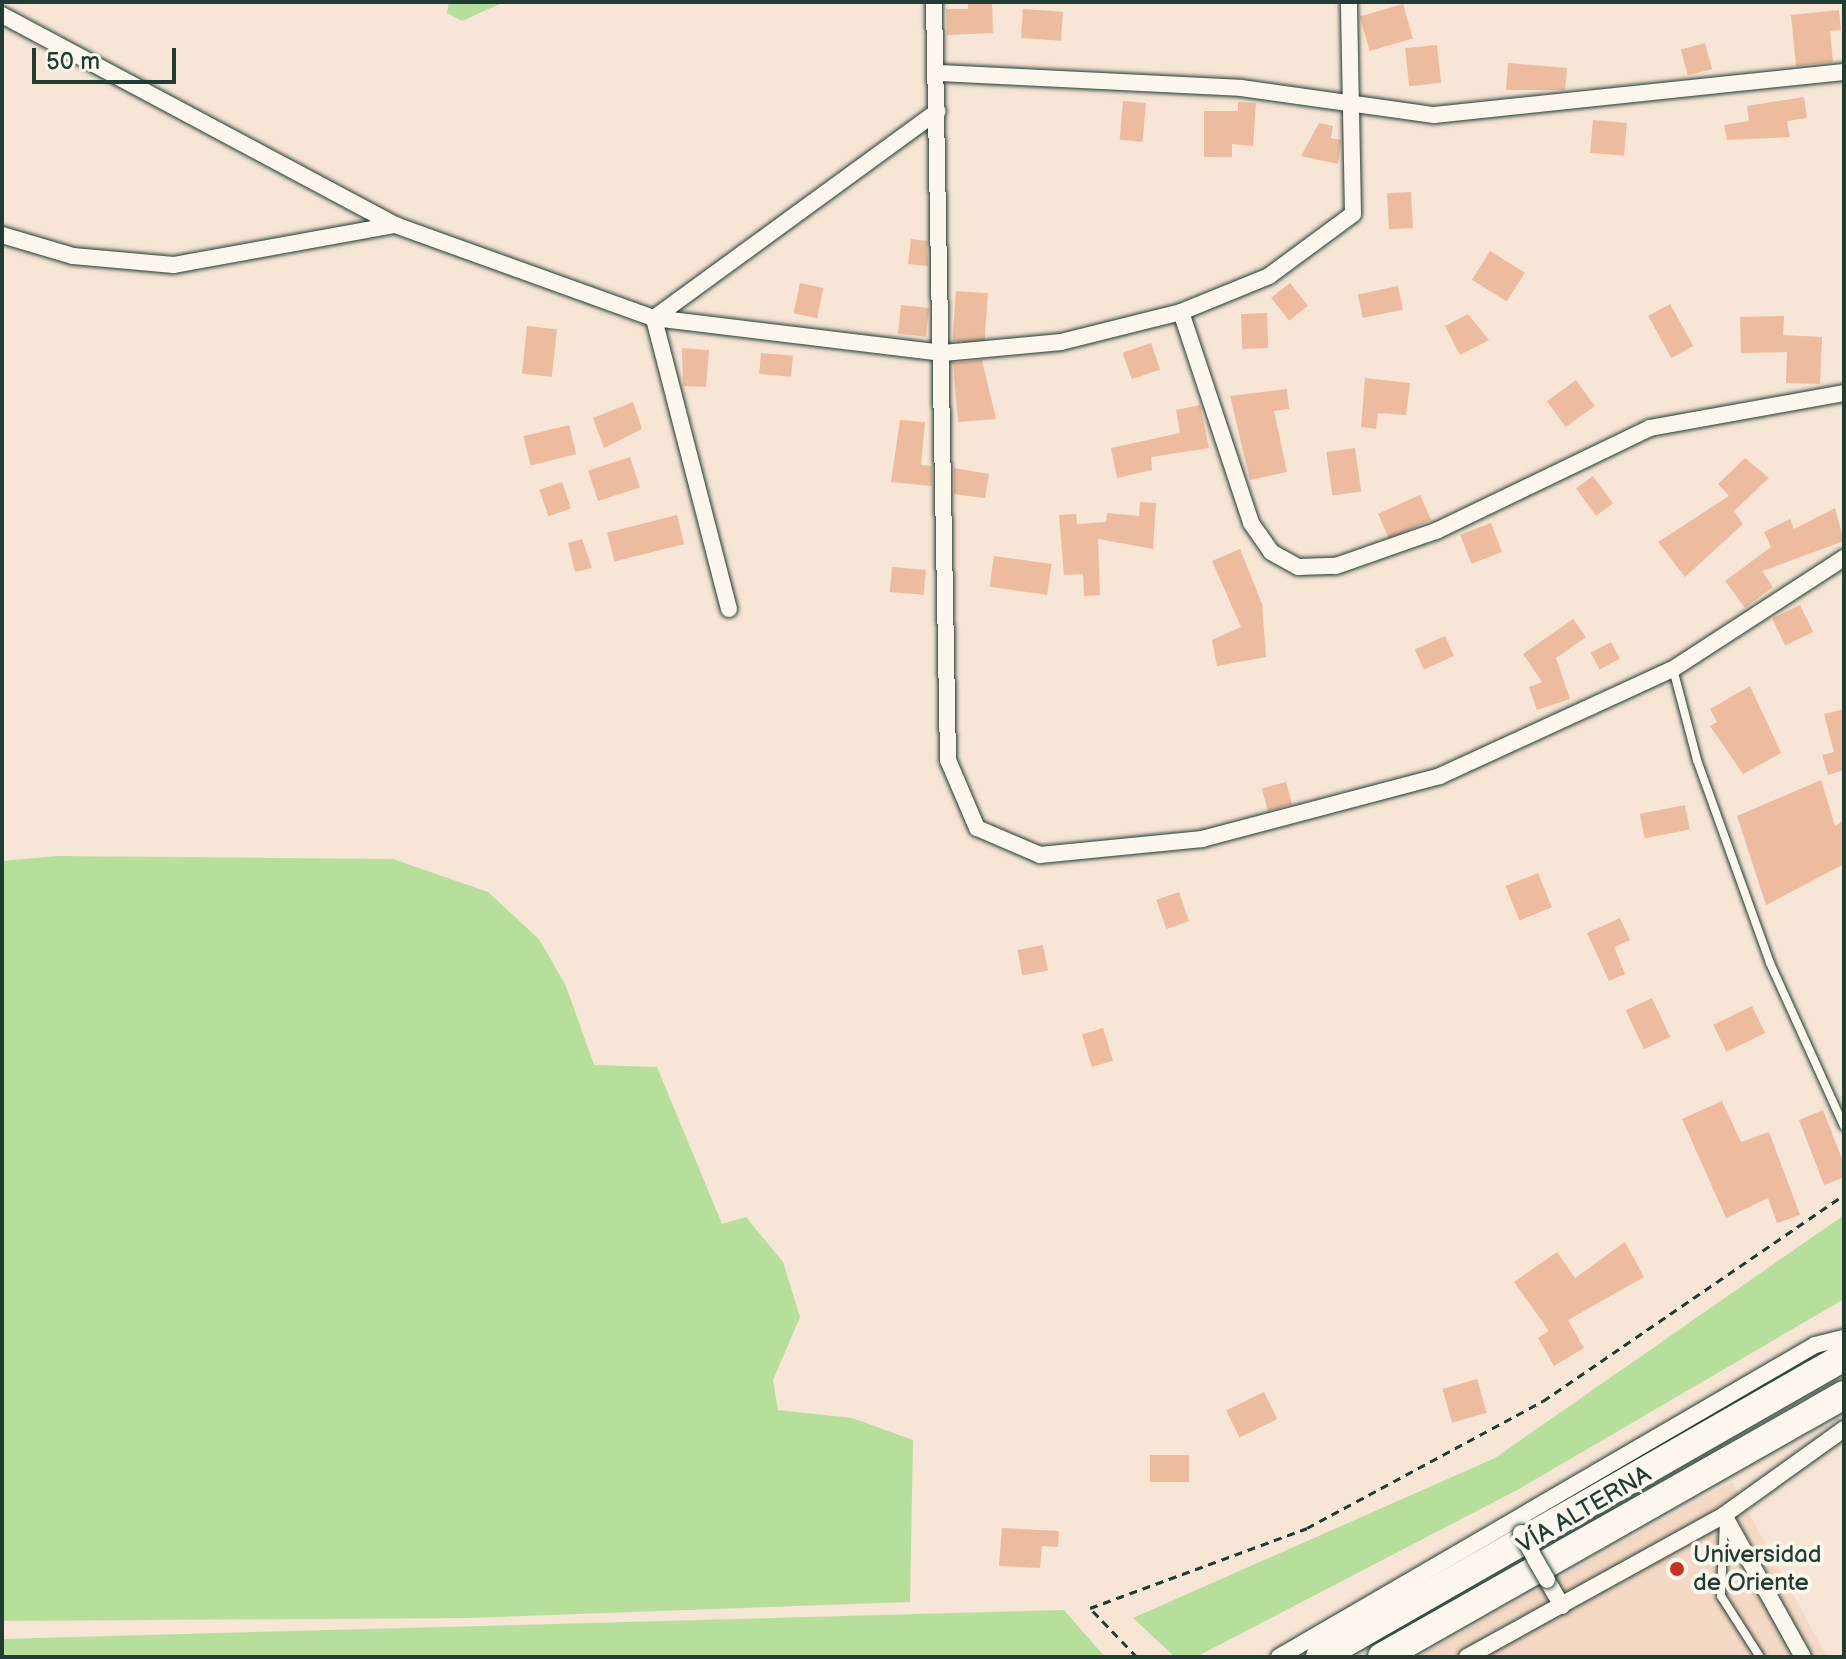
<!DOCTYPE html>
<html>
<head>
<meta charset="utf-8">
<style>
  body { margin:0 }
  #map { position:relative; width:1846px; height:1659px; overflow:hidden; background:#f7e5d5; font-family:"Balsamiq Sans",sans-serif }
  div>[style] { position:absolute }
  .built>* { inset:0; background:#f4d9c4 }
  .green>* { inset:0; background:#b7df9c }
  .building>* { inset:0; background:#edbc9e; transform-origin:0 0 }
  .path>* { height:3px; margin-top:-1.5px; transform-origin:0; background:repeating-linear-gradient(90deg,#1f3d34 0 8px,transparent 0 14px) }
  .roads { filter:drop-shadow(0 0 2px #1f3d34) drop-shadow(0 0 2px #1f3d34) }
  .lane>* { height:8px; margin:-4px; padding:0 4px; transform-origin:4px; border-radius:4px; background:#fbf7ec }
  .street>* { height:16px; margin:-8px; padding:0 8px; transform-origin:8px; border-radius:8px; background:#fbf7ec }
  .highway>* { height:28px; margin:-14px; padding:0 14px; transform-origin:14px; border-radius:14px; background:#fbf7ec }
  .bridges { filter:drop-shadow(0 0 2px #1f3d34) drop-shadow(0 0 2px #1f3d34) }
  .street-bridge>* { height:16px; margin:-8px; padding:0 8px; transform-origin:8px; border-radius:8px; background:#fbf7ec }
  .dots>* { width:22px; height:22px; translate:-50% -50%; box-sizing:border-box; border:4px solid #fbf7ec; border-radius:50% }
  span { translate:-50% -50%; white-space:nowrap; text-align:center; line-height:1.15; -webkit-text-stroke:8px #fbf7ec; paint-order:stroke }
  .street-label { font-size:24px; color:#1f3d34 }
  .poi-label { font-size:24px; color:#1f3d34 }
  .left { translate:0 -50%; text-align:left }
  .frame { position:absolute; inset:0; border:4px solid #1f3d34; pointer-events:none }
  .scale { position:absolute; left:32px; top:48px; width:144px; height:36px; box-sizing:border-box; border:4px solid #1f3d34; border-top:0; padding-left:10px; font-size:24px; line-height:28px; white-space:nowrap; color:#1f3d34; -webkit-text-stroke:6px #fbf7ec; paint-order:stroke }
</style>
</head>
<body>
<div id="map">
  <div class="built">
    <div style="clip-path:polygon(1732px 1482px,1827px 1657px,1417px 1657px)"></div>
  </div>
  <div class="green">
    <div style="clip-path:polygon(449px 2px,504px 2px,462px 21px,447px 13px)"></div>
    <div style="clip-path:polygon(56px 856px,393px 859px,488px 892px,539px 939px,566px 986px,594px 1065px,657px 1067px,722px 1224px,746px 1217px,783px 1262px,800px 1317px,773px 1380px,778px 1410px,852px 1418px,913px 1440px,910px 1602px,469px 1618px,2px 1621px,2px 861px)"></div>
    <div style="clip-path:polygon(1844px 1215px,1844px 1299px,1519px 1489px,1196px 1657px,1175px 1657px,1133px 1618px,1495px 1458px)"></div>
    <div style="clip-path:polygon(1064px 1610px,1105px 1657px,2px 1657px,2px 1639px)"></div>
  </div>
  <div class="building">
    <div style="clip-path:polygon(968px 2px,992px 2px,993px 33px,947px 35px,946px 9px,968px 9px)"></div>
    <div style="left:1403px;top:4px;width:36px;height:45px;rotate:74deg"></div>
    <div style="left:1023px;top:9px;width:40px;height:29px;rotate:4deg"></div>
    <div style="clip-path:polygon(1839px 10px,1841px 30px,1830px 31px,1833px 62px,1796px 66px,1791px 15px)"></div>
    <div style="left:1705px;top:43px;width:27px;height:25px;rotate:75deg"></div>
    <div style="left:1437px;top:45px;width:38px;height:32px;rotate:84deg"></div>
    <div style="clip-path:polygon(1508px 63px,1567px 68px,1565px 90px,1506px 90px)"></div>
    <div style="clip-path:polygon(1804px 97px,1807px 118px,1787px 121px,1790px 137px,1727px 140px,1724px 125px,1749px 121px,1747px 106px)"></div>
    <div style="left:1123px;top:101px;width:23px;height:39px;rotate:5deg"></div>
    <div style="clip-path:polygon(1238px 102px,1256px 103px,1253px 146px,1232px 144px,1232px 157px,1204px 157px,1204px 111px,1238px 111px)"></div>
    <div style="left:1593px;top:120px;width:34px;height:33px;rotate:5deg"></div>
    <div style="clip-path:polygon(1319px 123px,1333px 126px,1331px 138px,1341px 140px,1338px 164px,1301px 156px)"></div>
    <div style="left:1411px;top:192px;width:36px;height:24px;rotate:87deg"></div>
    <div style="clip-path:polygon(911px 239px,927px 241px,928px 266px,908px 264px)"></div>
    <div style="left:1490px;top:251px;width:41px;height:34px;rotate:32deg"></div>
    <div style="left:800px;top:283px;width:24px;height:31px;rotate:12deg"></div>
    <div style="left:1290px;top:283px;width:29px;height:24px;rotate:52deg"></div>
    <div style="left:1398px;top:286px;width:24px;height:41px;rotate:78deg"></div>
    <div style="left:956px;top:291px;width:32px;height:50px;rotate:4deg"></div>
    <div style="left:1670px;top:304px;width:48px;height:25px;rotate:61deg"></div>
    <div style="left:901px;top:305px;width:28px;height:29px;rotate:6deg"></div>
    <div style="left:1267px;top:313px;width:35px;height:26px;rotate:88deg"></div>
    <div style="clip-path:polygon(1468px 314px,1489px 340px,1460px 355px,1445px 326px)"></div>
    <div style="clip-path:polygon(1784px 316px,1783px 335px,1822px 337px,1820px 384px,1786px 383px,1787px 352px,1741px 353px,1740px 317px)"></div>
    <div style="left:527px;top:326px;width:30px;height:48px;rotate:6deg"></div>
    <div style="left:1151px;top:343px;width:28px;height:30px;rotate:71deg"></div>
    <div style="clip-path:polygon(682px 348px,709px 350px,706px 387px,683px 386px)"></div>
    <div style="left:761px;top:353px;width:32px;height:21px;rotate:5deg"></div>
    <div style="clip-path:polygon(982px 360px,996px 419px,958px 422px,953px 363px)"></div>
    <div style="clip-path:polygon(1365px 378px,1410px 383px,1406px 415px,1378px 413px,1376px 429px,1361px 427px)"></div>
    <div style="left:1576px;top:380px;width:32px;height:36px;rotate:54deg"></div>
    <div style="clip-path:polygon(1287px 389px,1289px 409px,1274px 411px,1287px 472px,1250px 480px,1230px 396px)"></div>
    <div style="clip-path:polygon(633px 402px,642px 429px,604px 448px,593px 418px)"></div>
    <div style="clip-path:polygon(1200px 405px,1209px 448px,1151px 457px,1152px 470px,1117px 478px,1111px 448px,1180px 433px,1176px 410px)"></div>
    <div style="clip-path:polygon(900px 420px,925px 422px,921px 465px,932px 466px,932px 486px,891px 482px)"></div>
    <div style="left:569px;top:425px;width:30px;height:47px;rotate:76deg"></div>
    <div style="left:1355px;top:448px;width:44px;height:29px;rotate:82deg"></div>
    <div style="left:630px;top:457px;width:32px;height:44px;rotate:72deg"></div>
    <div style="clip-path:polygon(1745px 458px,1769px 478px,1734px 511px,1743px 524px,1685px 577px,1658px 542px,1729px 496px,1718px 484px)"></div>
    <div style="clip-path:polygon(954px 468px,989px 474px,985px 498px,954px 494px)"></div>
    <div style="left:1593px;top:476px;width:34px;height:21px;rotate:54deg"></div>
    <div style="left:562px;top:482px;width:28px;height:24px;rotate:71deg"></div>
    <div style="left:1420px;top:495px;width:27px;height:46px;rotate:66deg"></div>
    <div style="clip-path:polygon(1140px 502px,1156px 503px,1153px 549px,1098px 539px,1100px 595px,1084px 596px,1083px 574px,1064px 575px,1059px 515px,1076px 514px,1077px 524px,1106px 522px,1107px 513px,1139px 516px)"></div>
    <div style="clip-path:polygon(1835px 508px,1844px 541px,1762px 571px,1773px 587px,1745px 608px,1725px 581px,1771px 547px,1764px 532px,1790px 519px,1794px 529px)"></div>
    <div style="left:677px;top:515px;width:30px;height:72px;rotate:76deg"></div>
    <div style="left:1491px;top:523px;width:31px;height:33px;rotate:69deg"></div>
    <div style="clip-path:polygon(582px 539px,592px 568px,575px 572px,568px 543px)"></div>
    <div style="clip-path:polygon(1240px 549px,1262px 604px,1266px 657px,1217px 666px,1212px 640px,1241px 627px,1212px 561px)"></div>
    <div style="left:994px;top:556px;width:58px;height:31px;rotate:8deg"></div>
    <div style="left:892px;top:567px;width:34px;height:25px;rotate:5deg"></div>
    <div style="left:1800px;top:605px;width:30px;height:31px;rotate:64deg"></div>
    <div style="clip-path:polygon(1573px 619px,1586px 637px,1556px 658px,1570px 699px,1537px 710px,1529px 687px,1542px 682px,1523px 654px)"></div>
    <div style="left:1445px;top:636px;width:22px;height:33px;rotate:66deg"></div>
    <div style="left:1611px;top:642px;width:19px;height:23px;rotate:62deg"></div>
    <div style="clip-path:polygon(1750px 686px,1781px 753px,1743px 774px,1710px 726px,1717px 722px,1710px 709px)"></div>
    <div style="clip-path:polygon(1844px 709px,1844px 770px,1828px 775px,1822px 755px,1834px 752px,1824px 714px)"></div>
    <div style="clip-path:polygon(1821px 780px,1835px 826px,1844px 820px,1844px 864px,1766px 905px,1737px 816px)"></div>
    <div style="left:1286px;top:782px;width:23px;height:25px;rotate:75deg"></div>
    <div style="left:1685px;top:805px;width:25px;height:46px;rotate:79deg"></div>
    <div style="left:1538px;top:873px;width:37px;height:35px;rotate:68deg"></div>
    <div style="left:1179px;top:892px;width:31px;height:24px;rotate:71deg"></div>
    <div style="clip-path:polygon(1620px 918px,1630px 940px,1614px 947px,1625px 974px,1609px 981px,1587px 933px)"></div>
    <div style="left:1043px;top:945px;width:26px;height:26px;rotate:79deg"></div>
    <div style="left:1652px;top:998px;width:43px;height:29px;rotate:65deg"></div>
    <div style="left:1752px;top:1006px;width:30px;height:43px;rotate:64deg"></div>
    <div style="left:1103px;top:1028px;width:34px;height:22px;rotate:73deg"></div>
    <div style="clip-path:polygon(1722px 1101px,1741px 1142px,1769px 1132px,1800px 1215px,1777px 1223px,1768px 1198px,1726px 1218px,1682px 1119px)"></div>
    <div style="clip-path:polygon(1823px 1110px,1844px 1164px,1844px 1177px,1824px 1185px,1799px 1120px)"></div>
    <div style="clip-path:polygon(1625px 1242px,1644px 1277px,1568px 1320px,1584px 1348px,1554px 1366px,1538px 1338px,1549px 1331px,1514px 1282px,1557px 1252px,1575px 1278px)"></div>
    <div style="left:1477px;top:1379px;width:35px;height:36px;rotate:74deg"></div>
    <div style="left:1264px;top:1392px;width:30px;height:42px;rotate:64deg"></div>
    <div style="left:1150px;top:1455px;width:39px;height:27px"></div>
    <div style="clip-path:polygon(1002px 1528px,1059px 1531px,1058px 1547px,1042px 1546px,1040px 1568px,999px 1566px)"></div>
  </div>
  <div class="path">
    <div style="left:1137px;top:1657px;width:68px;rotate:-133.8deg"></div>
    <div style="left:1090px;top:1608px;width:231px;rotate:-20.2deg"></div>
    <div style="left:1307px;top:1528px;width:268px;rotate:-28.3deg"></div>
    <div style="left:1543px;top:1401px;width:365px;rotate:-34.4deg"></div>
  </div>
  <div class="roads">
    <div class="lane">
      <div style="left:1673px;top:669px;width:94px;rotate:75.2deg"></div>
      <div style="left:1697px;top:760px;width:216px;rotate:70.2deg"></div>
      <div style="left:1770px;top:963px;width:179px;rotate:65.6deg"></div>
      <div style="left:1724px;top:1520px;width:76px;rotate:92.3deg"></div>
      <div style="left:1721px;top:1596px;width:72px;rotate:57.4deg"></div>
    </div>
    <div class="street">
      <div style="left:934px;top:2px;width:758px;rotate:88.94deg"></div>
      <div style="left:948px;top:760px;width:74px;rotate:66.9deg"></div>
      <div style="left:977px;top:828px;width:69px;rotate:23.2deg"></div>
      <div style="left:1040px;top:855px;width:163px;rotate:-5.6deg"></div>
      <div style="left:1202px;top:839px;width:246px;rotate:-14.8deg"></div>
      <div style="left:1440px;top:776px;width:256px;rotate:-24.7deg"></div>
      <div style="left:1673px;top:669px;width:204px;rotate:-33deg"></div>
      <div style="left:2px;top:15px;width:446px;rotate:28.1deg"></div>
      <div style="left:395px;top:225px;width:275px;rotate:19.8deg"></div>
      <div style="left:654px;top:318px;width:291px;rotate:6.9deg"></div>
      <div style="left:943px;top:353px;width:119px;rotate:-5.3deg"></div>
      <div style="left:1061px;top:342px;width:124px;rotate:-14deg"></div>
      <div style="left:1181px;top:312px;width:222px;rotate:71.6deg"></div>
      <div style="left:1251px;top:523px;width:35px;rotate:55deg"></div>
      <div style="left:1271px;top:552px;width:31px;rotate:29deg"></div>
      <div style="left:1298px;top:567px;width:38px;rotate:-2deg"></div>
      <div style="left:1336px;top:566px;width:106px;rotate:-19.3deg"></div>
      <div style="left:1436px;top:531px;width:237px;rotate:-25.7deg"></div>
      <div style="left:1650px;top:428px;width:197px;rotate:-10.2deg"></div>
      <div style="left:937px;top:73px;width:304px;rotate:2.8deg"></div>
      <div style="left:1241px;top:88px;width:195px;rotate:8deg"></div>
      <div style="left:1434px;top:115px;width:412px;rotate:-6deg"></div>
      <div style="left:2px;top:235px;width:74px;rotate:16.5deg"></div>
      <div style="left:73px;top:256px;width:101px;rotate:5.1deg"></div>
      <div style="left:174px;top:265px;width:225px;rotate:-10.3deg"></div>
      <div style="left:1181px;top:312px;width:95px;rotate:-22.2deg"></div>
      <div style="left:1269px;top:276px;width:104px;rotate:-36.4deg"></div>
      <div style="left:1353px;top:214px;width:212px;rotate:-91.1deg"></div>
      <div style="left:729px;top:609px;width:301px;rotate:-104.5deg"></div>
      <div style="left:654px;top:318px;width:351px;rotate:-36.1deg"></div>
      <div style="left:1547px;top:1580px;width:30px;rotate:60deg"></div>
      <div style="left:1279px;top:1657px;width:620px;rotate:-30.2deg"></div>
      <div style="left:1815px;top:1345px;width:30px;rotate:-14deg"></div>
      <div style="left:1467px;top:1657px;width:294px;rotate:-28.9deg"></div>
      <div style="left:1803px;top:1657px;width:162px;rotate:-119.1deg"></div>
      <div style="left:1724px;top:1515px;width:148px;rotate:-35.6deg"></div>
    </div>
    <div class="highway">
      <div style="left:1320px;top:1657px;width:604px;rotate:-29.79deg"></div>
      <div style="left:1382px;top:1657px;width:531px;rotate:-29.56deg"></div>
    </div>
  </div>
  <div class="bridges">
    <div class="street-bridge">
      <div style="left:1521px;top:1533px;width:25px;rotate:61deg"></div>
      <div style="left:1535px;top:1559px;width:24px;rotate:60deg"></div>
    </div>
  </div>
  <div class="dots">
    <div style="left:1677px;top:1569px;background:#c8321e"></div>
  </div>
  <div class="street-label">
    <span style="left:1584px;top:1510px;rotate:-30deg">VÍA ALTERNA</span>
  </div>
  <div class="poi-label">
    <span class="left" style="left:1693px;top:1569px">Universidad<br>de Oriente</span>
  </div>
  <div class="frame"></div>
  <div class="scale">50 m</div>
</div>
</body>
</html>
